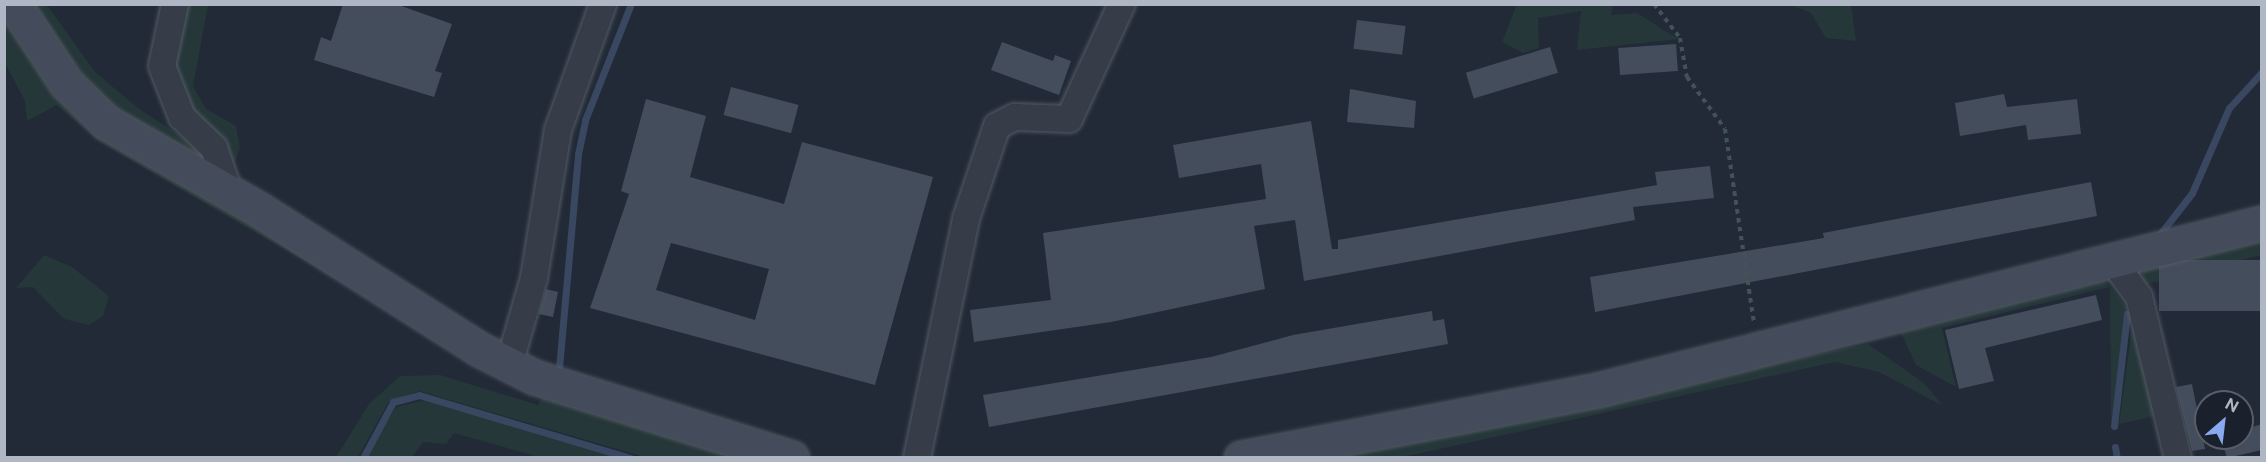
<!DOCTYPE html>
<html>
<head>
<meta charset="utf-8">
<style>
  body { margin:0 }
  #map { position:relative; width:2266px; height:462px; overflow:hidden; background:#222a37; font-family:"Public Sans",sans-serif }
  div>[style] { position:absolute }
  .green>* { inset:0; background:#253739 }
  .stream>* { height:7px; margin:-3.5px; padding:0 3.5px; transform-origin:3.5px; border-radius:3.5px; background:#394760 }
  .building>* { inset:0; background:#434d5c; transform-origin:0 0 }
  .path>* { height:4px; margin-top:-2px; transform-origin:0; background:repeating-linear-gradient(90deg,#425256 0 4.5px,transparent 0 9px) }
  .roads { filter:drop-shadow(0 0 2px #535a65) drop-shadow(0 0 2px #535a65) }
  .street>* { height:26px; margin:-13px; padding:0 13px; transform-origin:13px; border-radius:13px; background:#363c48 }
  .secondary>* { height:33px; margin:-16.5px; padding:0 16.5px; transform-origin:16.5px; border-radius:16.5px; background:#444b5a }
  span { translate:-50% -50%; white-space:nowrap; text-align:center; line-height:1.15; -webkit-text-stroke:4.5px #1b212c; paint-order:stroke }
  .frame { position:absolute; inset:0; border:6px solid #b0b7c4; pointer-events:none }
  .north { position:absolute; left:2194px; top:390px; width:60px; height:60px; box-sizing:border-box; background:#1b212c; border:2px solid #575d69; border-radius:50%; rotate:28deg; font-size:16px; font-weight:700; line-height:24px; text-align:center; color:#b0b7c4 }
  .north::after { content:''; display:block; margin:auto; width:21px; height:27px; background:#89aaf1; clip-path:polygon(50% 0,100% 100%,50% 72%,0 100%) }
</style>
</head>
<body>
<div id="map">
  <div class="green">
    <div style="clip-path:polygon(1517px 4px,1613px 5px,1611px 15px,1637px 13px,1678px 39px,1577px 50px,1581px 11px,1538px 18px,1539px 48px,1523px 53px,1502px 42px)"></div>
    <div style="clip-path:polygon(28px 5px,47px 5px,95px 72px,139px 109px,209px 154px,214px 167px,134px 128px,81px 84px)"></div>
    <div style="clip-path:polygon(182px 5px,208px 5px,193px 86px,206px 109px,236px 126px,240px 148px,230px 174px,174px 86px,171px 39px)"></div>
    <div style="clip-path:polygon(1791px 5px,1851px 5px,1856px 41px,1826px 38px,1811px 13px)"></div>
    <div style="clip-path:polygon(4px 12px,47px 75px,443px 336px,749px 457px,644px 457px,419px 391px,388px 403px,358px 457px,336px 457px,369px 404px,400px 376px,440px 375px,538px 405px,542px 398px,98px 141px,57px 105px,27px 121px,25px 101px,5px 63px)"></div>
    <div style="clip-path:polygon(2261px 233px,2261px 255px,2140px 286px,2146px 263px)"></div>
    <div style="clip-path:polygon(44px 255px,72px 267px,109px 296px,103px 316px,89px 325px,64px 319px,33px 287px,16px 288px)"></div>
    <div style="clip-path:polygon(2100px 279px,2110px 287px,2126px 307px,2111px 427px,2110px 287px,1942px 328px,1956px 387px,1916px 365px,1900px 331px)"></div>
    <div style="clip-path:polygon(2134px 313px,2160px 415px,2119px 424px)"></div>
    <div style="clip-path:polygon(1868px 344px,1924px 383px,1943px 406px,1879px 372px,1835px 362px,1403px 457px,1309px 458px)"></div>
    <div style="clip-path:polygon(425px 400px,445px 403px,616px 457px,539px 457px,454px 433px,446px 444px,423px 442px,412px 457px,367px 457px,396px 407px)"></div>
  </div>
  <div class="stream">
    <div style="left:2157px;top:238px;width:57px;rotate:-52.1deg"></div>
    <div style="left:2192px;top:193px;width:93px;rotate:-66.5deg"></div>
    <div style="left:2229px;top:108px;width:49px;rotate:-47.5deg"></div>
    <div style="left:559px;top:368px;width:215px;rotate:-84.9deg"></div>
    <div style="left:578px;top:154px;width:35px;rotate:-78deg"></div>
    <div style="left:585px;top:120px;width:125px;rotate:-68.4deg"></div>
    <div style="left:2114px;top:426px;width:113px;rotate:-83.4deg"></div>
    <div style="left:2115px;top:447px;width:11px;rotate:80deg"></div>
    <div style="left:363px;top:458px;width:64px;rotate:-61.8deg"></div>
    <div style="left:393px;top:402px;width:27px;rotate:-15deg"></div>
    <div style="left:419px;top:395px;width:221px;rotate:16.6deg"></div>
  </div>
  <div class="building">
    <div style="clip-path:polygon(343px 4px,396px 4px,452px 24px,435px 71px,442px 73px,434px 97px,314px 60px,321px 37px,331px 41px)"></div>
    <div style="left:1357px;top:20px;width:49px;height:29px;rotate:7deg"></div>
    <div style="clip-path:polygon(1002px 42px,1053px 61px,1055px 55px,1071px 61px,1059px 95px,991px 70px)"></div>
    <div style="left:1676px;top:44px;width:27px;height:58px;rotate:86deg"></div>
    <div style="left:1550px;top:47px;width:27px;height:88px;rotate:73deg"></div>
    <div style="left:731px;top:87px;width:70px;height:29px;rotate:15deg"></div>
    <div style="clip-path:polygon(1350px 89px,1416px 101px,1414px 128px,1347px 122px)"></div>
    <div style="clip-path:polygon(2004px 94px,2007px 107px,2077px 99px,2081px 134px,2028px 140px,2026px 125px,1960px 136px,1955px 103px)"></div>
    <div style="clip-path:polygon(evenodd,646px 99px,706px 116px,690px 177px,784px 204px,802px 142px,933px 177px,875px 385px,590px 308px,629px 194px,621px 191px,646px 99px,671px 243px,769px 269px,755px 320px,656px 290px,671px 243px)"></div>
    <div style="clip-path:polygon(1311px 121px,1332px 249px,1338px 249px,1338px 240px,1657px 185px,1655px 172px,1710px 166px,1714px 198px,1633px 207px,1635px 220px,1304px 281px,1295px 220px,1254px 226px,1265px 289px,1111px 322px,974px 342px,970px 310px,1051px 300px,1043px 233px,1266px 199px,1261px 164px,1179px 178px,1173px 145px)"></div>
    <div style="clip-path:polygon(2091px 182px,2097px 216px,1595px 312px,1590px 277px,1824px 238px,1823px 233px)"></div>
    <div style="left:2262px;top:260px;width:51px;height:103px;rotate:90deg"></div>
    <div style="clip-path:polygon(546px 289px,558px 292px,553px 317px,539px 314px)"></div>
    <div style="clip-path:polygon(2096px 295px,2102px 320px,1985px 348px,1994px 381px,1959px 389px,1945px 330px)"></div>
    <div style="clip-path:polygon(1432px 311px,1433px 321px,1444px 319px,1448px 344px,989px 427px,983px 395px,1211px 357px,1293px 335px)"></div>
    <div style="clip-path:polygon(2192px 384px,2205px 449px,2192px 451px,2176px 387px)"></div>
    <div style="clip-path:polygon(2262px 424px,2262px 450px,2227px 458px,2221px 438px,2242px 438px,2242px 430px)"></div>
  </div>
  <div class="path">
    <div style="left:1654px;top:4px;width:43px;rotate:52.6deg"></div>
    <div style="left:1680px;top:38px;width:40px;rotate:80deg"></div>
    <div style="left:1687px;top:77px;width:64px;rotate:53.8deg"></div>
    <div style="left:1725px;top:129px;width:197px;rotate:81.5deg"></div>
  </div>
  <div class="roads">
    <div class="street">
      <div style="left:175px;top:4px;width:63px;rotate:101.8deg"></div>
      <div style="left:162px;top:66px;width:55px;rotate:68.6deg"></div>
      <div style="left:182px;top:117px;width:45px;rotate:44.1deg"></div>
      <div style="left:214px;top:148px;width:46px;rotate:71.2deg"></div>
      <div style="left:2115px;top:264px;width:41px;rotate:54deg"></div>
      <div style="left:2139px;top:297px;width:166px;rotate:76.4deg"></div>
      <div style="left:509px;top:365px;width:91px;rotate:-74deg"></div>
      <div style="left:534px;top:278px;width:150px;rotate:-80.8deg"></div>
      <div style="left:558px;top:130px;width:134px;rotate:-70.3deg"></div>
      <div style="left:917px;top:458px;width:244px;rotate:-78.4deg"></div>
      <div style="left:966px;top:219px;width:98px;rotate:-71.6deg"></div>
      <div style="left:997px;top:126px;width:20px;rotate:-27deg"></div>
      <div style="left:1015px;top:117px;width:54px;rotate:2.1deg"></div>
      <div style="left:1069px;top:119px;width:127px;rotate:-65.3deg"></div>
    </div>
    <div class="secondary">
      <div style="left:14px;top:4px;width:95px;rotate:56.6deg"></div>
      <div style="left:66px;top:83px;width:56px;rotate:44.3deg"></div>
      <div style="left:106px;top:122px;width:177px;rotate:29.7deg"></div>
      <div style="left:260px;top:210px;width:259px;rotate:32.4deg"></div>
      <div style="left:479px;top:349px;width:62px;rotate:27deg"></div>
      <div style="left:534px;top:377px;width:270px;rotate:17.4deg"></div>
      <div style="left:1241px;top:458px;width:363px;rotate:-10.8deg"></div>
      <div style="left:1598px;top:390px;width:685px;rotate:-14.12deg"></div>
    </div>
  </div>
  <div class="frame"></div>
  <div class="north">N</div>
</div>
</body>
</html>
